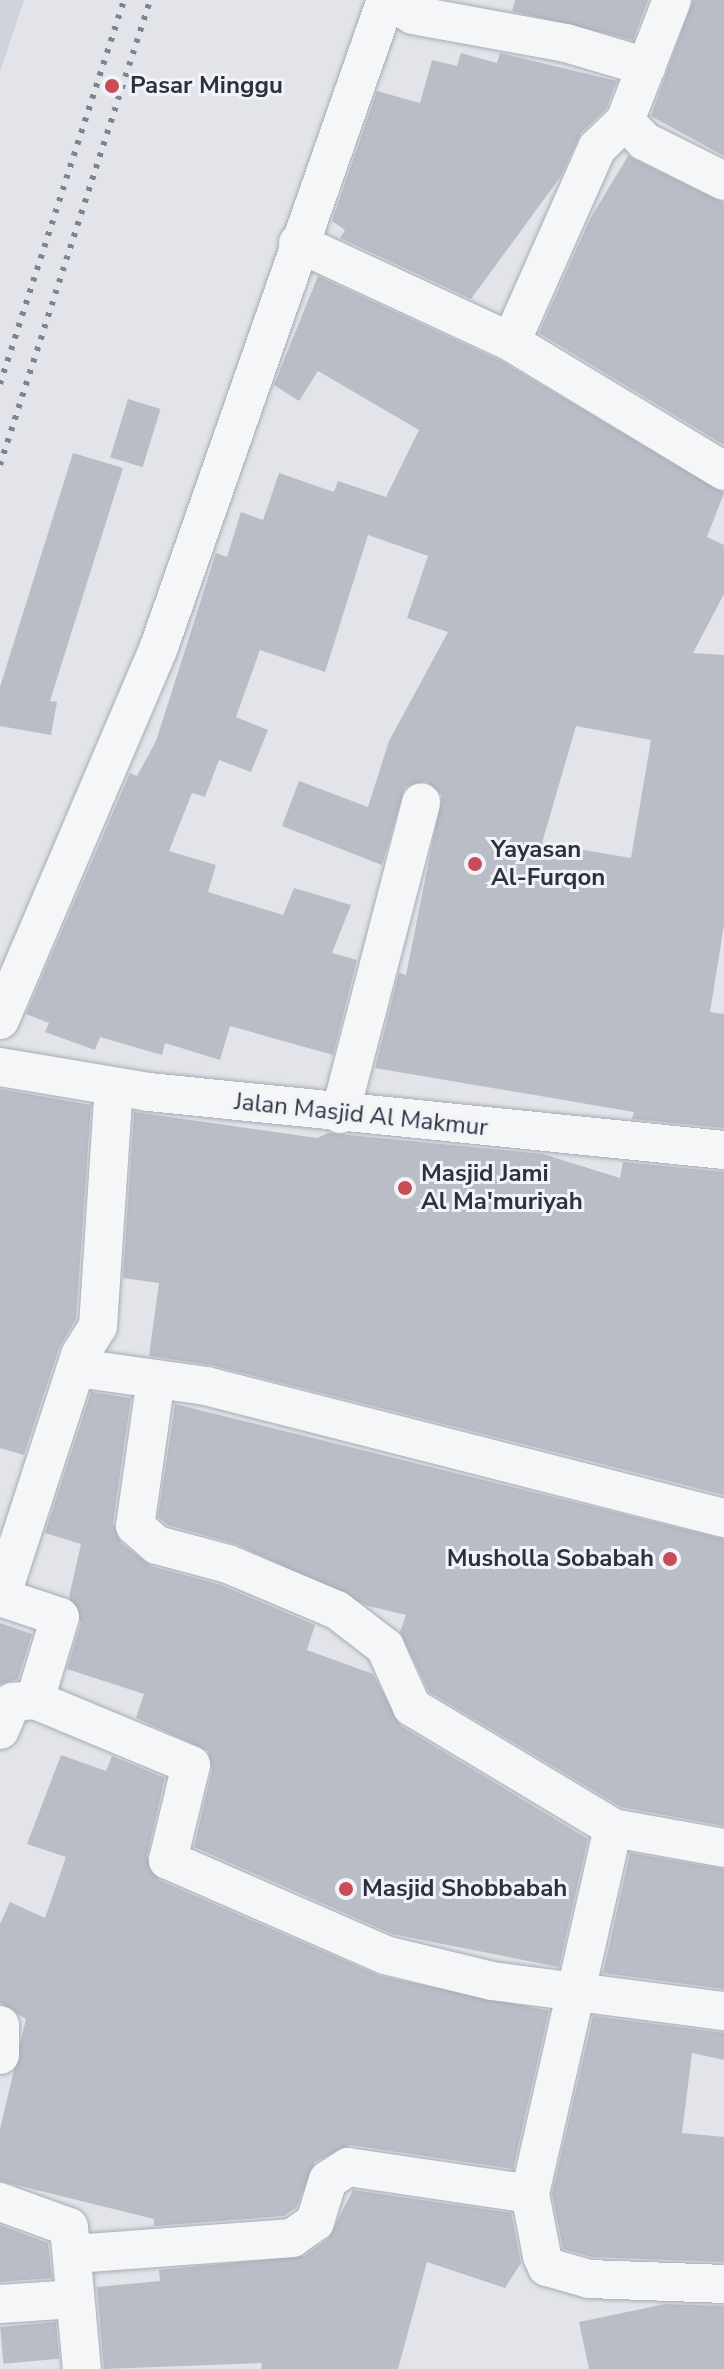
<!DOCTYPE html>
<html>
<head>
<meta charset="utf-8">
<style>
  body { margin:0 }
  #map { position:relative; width:724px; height:2369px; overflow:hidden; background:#e2e4ea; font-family:"Nunito Sans",sans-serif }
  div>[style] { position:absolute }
  .built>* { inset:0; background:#d0d3dc }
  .building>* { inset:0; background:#b9bdc6; transform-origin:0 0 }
  .roads { filter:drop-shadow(0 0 2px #a7abb4) drop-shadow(0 0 2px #a7abb4) }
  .street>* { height:38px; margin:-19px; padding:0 19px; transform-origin:19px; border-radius:19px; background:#f5f6f8 }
  .rail>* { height:6px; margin-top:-3px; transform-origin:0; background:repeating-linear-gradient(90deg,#7c8393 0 4px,transparent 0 12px) }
  .dots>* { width:22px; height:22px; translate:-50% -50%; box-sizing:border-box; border:4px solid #f1f3f7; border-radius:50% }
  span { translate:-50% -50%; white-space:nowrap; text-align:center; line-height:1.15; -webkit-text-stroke:6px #f1f3f7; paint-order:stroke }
  .poi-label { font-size:24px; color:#2b3141; font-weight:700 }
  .left { translate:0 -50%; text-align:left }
  .right { translate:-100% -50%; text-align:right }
  .street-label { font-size:24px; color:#2b3141 }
</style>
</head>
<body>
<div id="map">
  <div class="built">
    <div style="clip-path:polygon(0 0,24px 0,0 72px)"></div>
  </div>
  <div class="building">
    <div style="clip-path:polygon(515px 0,648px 0,633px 40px,512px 11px)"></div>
    <div style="clip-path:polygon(693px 0,724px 0,724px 156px,651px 116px)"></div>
    <div style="clip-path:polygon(461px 53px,497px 63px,500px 53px,617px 81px,606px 109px,581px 133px,561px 176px,471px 299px,340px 238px,345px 230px,332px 221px,377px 91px,420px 103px,432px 60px,457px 66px)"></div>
    <div style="clip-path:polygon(628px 156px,724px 203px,724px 445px,539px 333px,590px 219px)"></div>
    <div style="clip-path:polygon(evenodd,318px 276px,501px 361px,724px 493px,707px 537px,724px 545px,724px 594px,693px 653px,724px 655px,724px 925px,710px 1012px,724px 1014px,724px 1128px,632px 1119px,634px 1112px,375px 1068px,399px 973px,406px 975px,442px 795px,426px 781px,405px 787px,382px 865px,282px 826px,299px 781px,368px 807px,389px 741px,448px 632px,407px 618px,428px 556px,368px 535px,325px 672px,260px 650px,236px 717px,268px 730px,251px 772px,219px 760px,205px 797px,192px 793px,169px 851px,216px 865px,208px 892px,283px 915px,294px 888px,351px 905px,332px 953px,357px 960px,333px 1055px,230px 1026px,220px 1060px,165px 1043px,162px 1055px,100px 1037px,95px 1050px,45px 1032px,49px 1023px,26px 1014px,130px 773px,137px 776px,156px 741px,216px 553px,227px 557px,241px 512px,263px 520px,279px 473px,334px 492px,338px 481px,386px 497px,419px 430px,318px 371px,299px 401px,274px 385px,318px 276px,576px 726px,651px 740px,631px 858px,542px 843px,576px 726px)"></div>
    <div style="left:128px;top:399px;width:34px;height:61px;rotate:17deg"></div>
    <div style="clip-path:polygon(73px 453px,123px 468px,50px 701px,57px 702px,51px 735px,0 726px,0 687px)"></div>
    <div style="clip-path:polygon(0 1089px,91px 1105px,76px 1319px,59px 1348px,24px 1455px,0 1448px)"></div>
    <div style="clip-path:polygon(134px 1112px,317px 1138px,328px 1133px,543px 1154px,620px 1178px,623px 1162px,724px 1172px,724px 1495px,211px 1365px,149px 1356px,159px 1283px,123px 1278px)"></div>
    <div style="clip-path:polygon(91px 1392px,131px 1398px,113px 1523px,121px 1543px,151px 1566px,221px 1585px,315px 1625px,307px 1650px,373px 1674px,401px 1726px,588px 1839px,559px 1967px,392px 1934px,194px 1847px,212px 1770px,208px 1751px,136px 1718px,144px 1694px,67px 1669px,81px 1623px,69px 1597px,81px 1544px,45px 1533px)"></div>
    <div style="clip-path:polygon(175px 1404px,724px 1539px,724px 1826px,621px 1807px,429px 1692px,400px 1632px,406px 1615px,368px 1606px,236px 1544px,168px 1525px,158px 1517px)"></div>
    <div style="clip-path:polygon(0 1623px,32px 1634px,18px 1679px,0 1684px)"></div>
    <div style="clip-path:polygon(61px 1755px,106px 1771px,112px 1756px,165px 1778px,147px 1856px,159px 1880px,380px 1976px,549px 2011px,513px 2169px,350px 2145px,315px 2162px,296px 2208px,284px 2216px,154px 2226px,154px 2219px,0 2181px,0 2129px,26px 2019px,0 2003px,0 1924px,10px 1902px,45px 1918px,66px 1857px,27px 1844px)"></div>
    <div style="clip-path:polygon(630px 1853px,724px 1869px,724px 1989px,603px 1973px)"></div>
    <div style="clip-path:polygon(593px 2016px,724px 2033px,724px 2060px,692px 2053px,682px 2133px,724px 2137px,724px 2262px,592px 2257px,563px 2249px,552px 2194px)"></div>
    <div style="clip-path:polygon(353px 2190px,511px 2213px,521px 2263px,505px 2288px,427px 2262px,398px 2369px,261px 2369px,262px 2363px,104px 2369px,97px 2287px,160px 2281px,159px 2270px,304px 2256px,328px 2239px)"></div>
    <div style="clip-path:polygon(0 2225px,48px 2243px,52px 2278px,0 2282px)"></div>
    <div style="clip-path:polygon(665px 2304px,724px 2306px,724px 2369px,589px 2369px,579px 2322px)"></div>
    <div style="left:56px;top:2322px;width:37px;height:56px;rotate:85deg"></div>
  </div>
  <div class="roads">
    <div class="street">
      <div style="left:389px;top:0;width:28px;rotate:32deg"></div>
      <div style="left:413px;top:15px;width:156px;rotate:10.4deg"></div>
      <div style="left:566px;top:43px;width:84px;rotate:16.5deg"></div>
      <div style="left:625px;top:121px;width:28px;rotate:46deg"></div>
      <div style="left:644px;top:141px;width:89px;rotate:26.6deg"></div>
      <div style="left:298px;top:243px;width:235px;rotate:24.9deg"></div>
      <div style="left:511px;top:342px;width:249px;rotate:31.2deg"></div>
      <div style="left:511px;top:342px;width:212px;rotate:-66.1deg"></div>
      <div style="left:597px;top:148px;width:39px;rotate:-44deg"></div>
      <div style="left:625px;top:121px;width:130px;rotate:-68.8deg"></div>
      <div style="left:0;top:1020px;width:405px;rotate:-66.9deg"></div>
      <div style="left:159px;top:647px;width:686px;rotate:-70.67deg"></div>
      <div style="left:0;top:1067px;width:151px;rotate:9.5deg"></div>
      <div style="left:149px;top:1092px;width:578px;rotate:5.76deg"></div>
      <div style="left:340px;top:1114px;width:322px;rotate:-75.4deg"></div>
      <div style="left:77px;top:1368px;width:130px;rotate:7.9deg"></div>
      <div style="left:206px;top:1386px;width:535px;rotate:14.3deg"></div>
      <div style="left:156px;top:1379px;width:148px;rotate:98.1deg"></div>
      <div style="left:135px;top:1526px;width:29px;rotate:41deg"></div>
      <div style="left:157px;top:1545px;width:73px;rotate:15deg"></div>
      <div style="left:228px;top:1564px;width:118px;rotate:22.9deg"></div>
      <div style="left:337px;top:1610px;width:61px;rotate:37.6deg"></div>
      <div style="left:385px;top:1647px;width:66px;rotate:65.8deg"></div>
      <div style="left:412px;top:1707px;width:235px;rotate:31deg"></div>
      <div style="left:613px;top:1828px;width:113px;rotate:10.2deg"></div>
      <div style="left:0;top:1597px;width:63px;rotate:18.4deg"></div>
      <div style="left:60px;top:1617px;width:87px;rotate:106.8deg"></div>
      <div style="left:1px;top:1597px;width:255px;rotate:-71.9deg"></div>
      <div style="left:80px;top:1355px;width:34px;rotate:-58deg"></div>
      <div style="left:98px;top:1326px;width:239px;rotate:-86.2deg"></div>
      <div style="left:0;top:1730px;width:30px;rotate:-67deg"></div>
      <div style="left:12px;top:1702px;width:23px;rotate:-5deg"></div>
      <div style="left:35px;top:1700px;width:169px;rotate:22.6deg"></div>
      <div style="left:191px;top:1765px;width:98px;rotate:103.6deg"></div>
      <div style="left:168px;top:1860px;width:237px;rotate:23.6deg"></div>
      <div style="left:385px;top:1955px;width:110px;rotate:13.7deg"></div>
      <div style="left:492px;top:1981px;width:234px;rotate:7.4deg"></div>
      <div style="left:613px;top:1828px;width:375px;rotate:102.8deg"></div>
      <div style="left:530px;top:2194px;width:63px;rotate:79deg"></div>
      <div style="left:542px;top:2256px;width:12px;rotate:66deg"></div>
      <div style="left:547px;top:2267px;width:44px;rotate:15.9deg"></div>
      <div style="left:589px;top:2279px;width:135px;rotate:2.1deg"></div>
      <div style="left:0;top:2025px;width:30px;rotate:90deg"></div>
      <div style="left:0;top:2202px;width:73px;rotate:19.9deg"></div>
      <div style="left:69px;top:2227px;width:143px;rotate:84.8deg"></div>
      <div style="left:74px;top:2254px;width:219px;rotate:-4.2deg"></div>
      <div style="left:292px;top:2238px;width:28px;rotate:-35deg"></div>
      <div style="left:315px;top:2222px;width:44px;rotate:-72.8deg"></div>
      <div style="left:328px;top:2180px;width:24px;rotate:-33deg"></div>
      <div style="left:348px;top:2167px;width:184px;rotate:8.4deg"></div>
      <div style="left:0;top:2304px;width:75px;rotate:-3.8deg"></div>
    </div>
  </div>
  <div class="rail">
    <div style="left:0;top:384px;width:404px;rotate:-72.1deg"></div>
    <div style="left:0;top:465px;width:489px;rotate:-72.1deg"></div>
  </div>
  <div class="dots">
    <div style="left:112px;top:86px;background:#c94d58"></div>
    <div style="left:475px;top:864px;background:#c94d58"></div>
    <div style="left:405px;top:1188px;background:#c94d58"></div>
    <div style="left:670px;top:1559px;background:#c94d58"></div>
    <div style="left:346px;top:1889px;background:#c94d58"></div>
  </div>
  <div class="poi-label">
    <span class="left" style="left:130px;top:86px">Pasar Minggu</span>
    <span class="left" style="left:491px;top:864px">Yayasan<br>Al-Furqon</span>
    <span class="left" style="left:421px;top:1188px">Masjid Jami<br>Al Ma'muriyah</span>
    <span class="right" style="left:654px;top:1559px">Musholla Sobabah</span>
    <span class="left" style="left:362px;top:1889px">Masjid Shobbabah</span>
  </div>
  <div class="street-label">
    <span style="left:361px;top:1115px;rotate:6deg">Jalan Masjid Al Makmur</span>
  </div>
</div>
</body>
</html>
